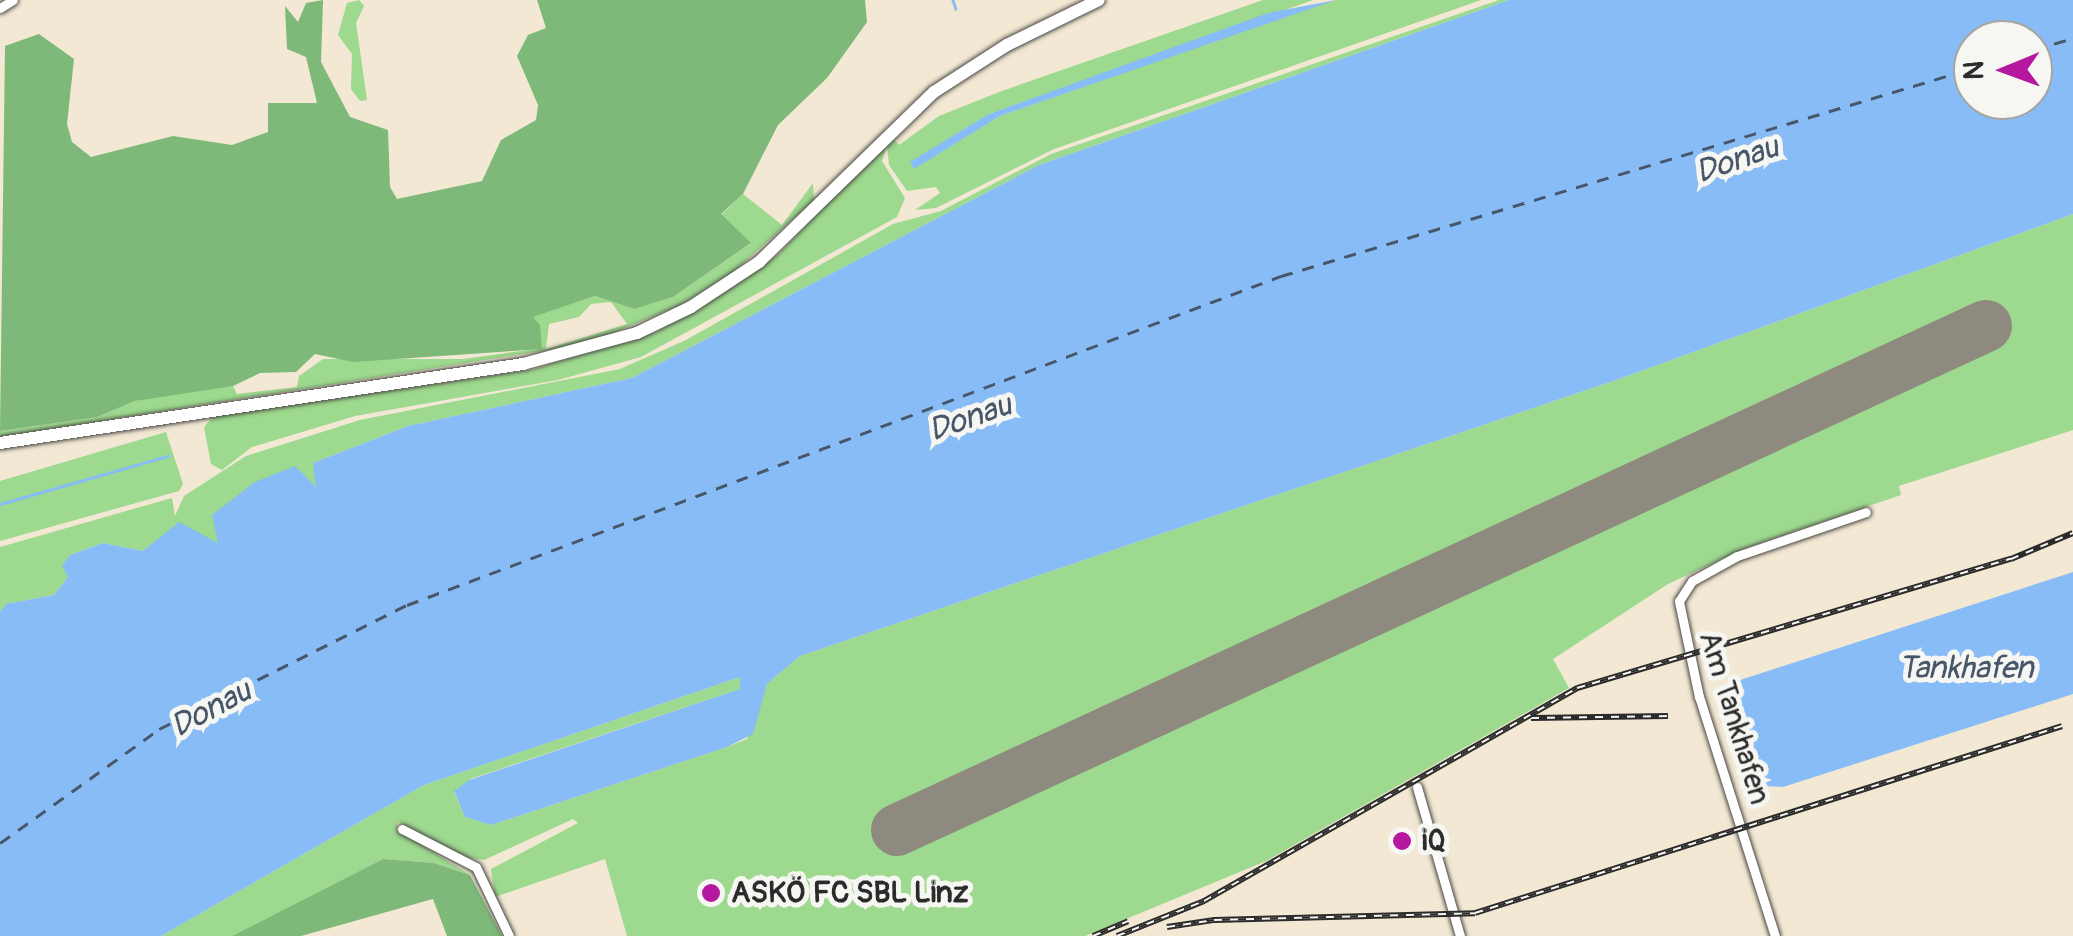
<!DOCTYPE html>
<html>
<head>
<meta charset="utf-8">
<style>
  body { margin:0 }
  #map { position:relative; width:2073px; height:936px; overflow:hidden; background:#f2e8d3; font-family:Pangolin,sans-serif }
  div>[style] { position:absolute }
  .green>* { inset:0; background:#9dd98e }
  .forest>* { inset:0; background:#7eb979 }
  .water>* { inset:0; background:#87bcf6 }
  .stream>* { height:2.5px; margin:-1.25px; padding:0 1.25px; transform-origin:1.25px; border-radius:1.25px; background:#87bcf6 }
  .ferry>* { height:2.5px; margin-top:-1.25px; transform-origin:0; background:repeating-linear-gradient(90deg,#475668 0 12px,transparent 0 22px) }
  .runway>* { height:52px; margin:-26px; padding:0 26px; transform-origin:26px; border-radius:26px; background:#8e8a7f }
  .roads { filter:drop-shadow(0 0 2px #494744) drop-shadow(0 0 2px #494744) }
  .street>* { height:9px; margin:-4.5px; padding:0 4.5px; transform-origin:4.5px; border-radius:4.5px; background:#fff }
  .secondary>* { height:12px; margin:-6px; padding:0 6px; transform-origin:6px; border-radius:6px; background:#fff }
  .rail>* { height:6px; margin-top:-3px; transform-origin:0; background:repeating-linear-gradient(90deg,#f6f6f2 0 8px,#2b2b2b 0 16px); box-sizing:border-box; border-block:2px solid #2b2b2b }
  .dots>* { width:28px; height:28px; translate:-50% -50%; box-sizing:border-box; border:5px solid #f6f6f2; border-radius:50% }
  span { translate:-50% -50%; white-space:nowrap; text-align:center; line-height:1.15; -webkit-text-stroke:10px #f6f6f2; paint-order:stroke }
  .street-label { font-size:30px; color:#2b2b2b }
  .poi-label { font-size:30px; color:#2b2b2b; font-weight:700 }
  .left { translate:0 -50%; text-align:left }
  .water-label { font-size:32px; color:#475668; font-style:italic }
  .north { position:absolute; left:1953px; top:20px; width:100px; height:100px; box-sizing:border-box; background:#f6f6f2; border:2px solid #a5a5a2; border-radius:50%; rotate:269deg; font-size:28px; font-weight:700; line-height:40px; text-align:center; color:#2b2b2b }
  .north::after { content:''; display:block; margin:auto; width:35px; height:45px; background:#b5179e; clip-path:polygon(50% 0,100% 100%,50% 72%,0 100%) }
</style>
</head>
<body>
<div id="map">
  <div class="green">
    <div style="clip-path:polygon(359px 0,364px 6px,356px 23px,367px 100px,360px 101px,351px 89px,352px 54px,338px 35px,347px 3px)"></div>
    <div style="clip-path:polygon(1263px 0,1313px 0,989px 114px,910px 163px,927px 160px,1000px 116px,1314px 6px,1336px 0,1481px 0,1054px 149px,936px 208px,915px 210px,940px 193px,936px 187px,907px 191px,889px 165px,887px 145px,882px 161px,905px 198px,897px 217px,641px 357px,558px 380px,355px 416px,252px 447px,222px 470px,211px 464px,204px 427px,214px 416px,531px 370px,657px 332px,778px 255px,891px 136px,899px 145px,939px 116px,999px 92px)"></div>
    <div style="clip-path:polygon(1499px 0,1509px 0,1039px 165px,632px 378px,408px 426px,313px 463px,321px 484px,218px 529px,219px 543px,211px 545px,179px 523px,143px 551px,103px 543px,70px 555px,68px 577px,54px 595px,6px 604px,0 612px,0 547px,172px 498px,175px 516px,184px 496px,246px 456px,360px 420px,620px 369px,686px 340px,893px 224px,941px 211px,1051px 154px)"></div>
    <div style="clip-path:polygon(evenodd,813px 183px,814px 200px,731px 274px,680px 305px,586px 344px,0 437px,0 431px,97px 417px,135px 401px,190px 390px,233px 386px,237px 394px,297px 387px,299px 376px,323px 359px,463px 359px,542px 348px,532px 317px,595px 296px,634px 309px,673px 297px,750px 244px,721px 215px,743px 194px,782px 225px,813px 183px,611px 302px,627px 324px,546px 349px,549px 324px,579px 317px,591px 304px,611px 302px)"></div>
    <div style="clip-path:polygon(2073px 214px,2073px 430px,1899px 486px,1901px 495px,1743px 549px,1668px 584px,1553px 659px,1569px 688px,1266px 861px,1085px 936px,627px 936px,605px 859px,495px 897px,491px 869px,578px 823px,573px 819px,484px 860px,456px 856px,398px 822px,397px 830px,470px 875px,434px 863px,383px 859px,232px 936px,161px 936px,424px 785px,740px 677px,740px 689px,470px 779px,454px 792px,465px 817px,491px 825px,727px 747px,747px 739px,767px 684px,800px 656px,1619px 379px)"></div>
    <div style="clip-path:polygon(166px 432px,183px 484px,179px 491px,0 541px,0 481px)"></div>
  </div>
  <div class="forest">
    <div style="clip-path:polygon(323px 0,321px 62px,350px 117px,388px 130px,390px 187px,397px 199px,482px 181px,501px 140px,536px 120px,538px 105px,517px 56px,528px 35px,546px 28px,537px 0,865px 0,867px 22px,827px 78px,778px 125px,743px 194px,721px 214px,751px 243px,673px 297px,634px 309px,595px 296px,533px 317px,540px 325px,542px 349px,353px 362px,315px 354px,296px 372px,260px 373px,233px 386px,135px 401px,97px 417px,0 431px,5px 46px,39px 34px,74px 59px,67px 124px,72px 142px,91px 157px,173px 136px,232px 145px,268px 132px,268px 103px,317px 103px,306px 57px,287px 49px,285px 6px,298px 22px,306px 3px)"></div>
    <div style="clip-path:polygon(383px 859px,434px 863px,470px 875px,502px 936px,447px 936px,433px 899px,301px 936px,232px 936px)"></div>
  </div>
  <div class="water">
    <div style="clip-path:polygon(1336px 0,1000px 116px,914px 169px,910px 162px,989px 114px,1268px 13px)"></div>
    <div style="clip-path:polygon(evenodd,1509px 0,2073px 0,2073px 214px,1619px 379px,800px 656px,767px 684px,753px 734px,727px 747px,491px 825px,465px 817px,454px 791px,469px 780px,740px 689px,740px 677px,424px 785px,161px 936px,0 936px,0 612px,6px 604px,54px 595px,68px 577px,62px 566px,70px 555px,103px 543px,143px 551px,179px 522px,218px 543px,212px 515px,255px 482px,295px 466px,316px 487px,313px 463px,408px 426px,632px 378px,1039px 165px,1509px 0,1973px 40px,2033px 40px,2033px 100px,1973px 100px,1973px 40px)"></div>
    <div style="clip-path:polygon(2073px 572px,2073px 694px,1783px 787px,1761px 786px,1752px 774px,1726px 701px,1731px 683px)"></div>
  </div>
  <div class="stream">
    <div style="left:953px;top:0;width:9px;rotate:72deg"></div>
    <div style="left:0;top:504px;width:174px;rotate:-16deg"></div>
  </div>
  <div class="ferry">
    <div style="left:2033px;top:50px;width:42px;rotate:-16.7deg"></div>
    <div style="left:0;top:843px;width:196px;rotate:-35.6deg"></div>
    <div style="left:159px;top:729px;width:277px;rotate:-26.6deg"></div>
    <div style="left:407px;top:605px;width:934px;rotate:-20.63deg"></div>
    <div style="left:1281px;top:276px;width:723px;rotate:-16.73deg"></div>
  </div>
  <div class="runway">
    <div style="left:897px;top:830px;width:1200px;rotate:-24.84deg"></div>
  </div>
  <div class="roads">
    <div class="street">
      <div style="left:0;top:8px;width:15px;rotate:-32deg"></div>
      <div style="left:1417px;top:787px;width:155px;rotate:73.9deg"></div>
      <div style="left:402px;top:829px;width:83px;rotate:27.2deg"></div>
      <div style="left:476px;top:867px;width:76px;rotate:64.4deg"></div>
      <div style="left:1775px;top:936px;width:251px;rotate:-107.6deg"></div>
      <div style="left:1699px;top:697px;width:98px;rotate:-101.8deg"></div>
      <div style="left:1679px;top:601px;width:24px;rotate:-57deg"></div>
      <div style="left:1692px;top:581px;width:51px;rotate:-29.1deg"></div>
      <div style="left:1737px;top:556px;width:136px;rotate:-18.8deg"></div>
    </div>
    <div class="secondary">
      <div style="left:0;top:443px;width:529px;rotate:-8.59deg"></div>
      <div style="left:523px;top:364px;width:118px;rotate:-15.2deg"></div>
      <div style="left:637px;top:333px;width:60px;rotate:-25.7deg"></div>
      <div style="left:691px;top:307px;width:82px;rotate:-33.5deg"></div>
      <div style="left:759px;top:262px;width:244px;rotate:-44.2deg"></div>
      <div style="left:934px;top:92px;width:87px;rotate:-32.8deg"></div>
      <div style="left:1007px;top:45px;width:102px;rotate:-26.1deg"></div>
    </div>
  </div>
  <div class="rail">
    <div style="left:1531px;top:718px;width:137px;rotate:-0.8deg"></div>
    <div style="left:1167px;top:927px;width:48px;rotate:-8.5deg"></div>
    <div style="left:1214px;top:920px;width:261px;rotate:-1.5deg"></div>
    <div style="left:1475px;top:913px;width:616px;rotate:-17.67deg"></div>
    <div style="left:1093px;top:936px;width:38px;rotate:-23deg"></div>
    <div style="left:1117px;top:936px;width:94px;rotate:-21.9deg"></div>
    <div style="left:1204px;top:901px;width:430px;rotate:-29.7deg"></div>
    <div style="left:1577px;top:688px;width:453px;rotate:-16.6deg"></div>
    <div style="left:2011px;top:559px;width:67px;rotate:-22.8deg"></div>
  </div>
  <div class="dots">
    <div style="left:1402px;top:841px;background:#b5179e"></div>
    <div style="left:711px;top:893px;background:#b5179e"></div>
  </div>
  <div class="street-label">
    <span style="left:1734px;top:718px;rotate:73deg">Am Tankhafen</span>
  </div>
  <div class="poi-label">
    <span class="left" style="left:1422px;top:841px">iQ</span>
    <span class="left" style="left:731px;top:893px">ASKÖ FC SBL Linz</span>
  </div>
  <div class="water-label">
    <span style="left:1737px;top:160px;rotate:-19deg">Donau</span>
    <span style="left:970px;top:418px;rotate:-19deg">Donau</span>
    <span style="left:1966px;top:668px">Tankhafen</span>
    <span style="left:211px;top:709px;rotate:-28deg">Donau</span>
  </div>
  <div class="north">N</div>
</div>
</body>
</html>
